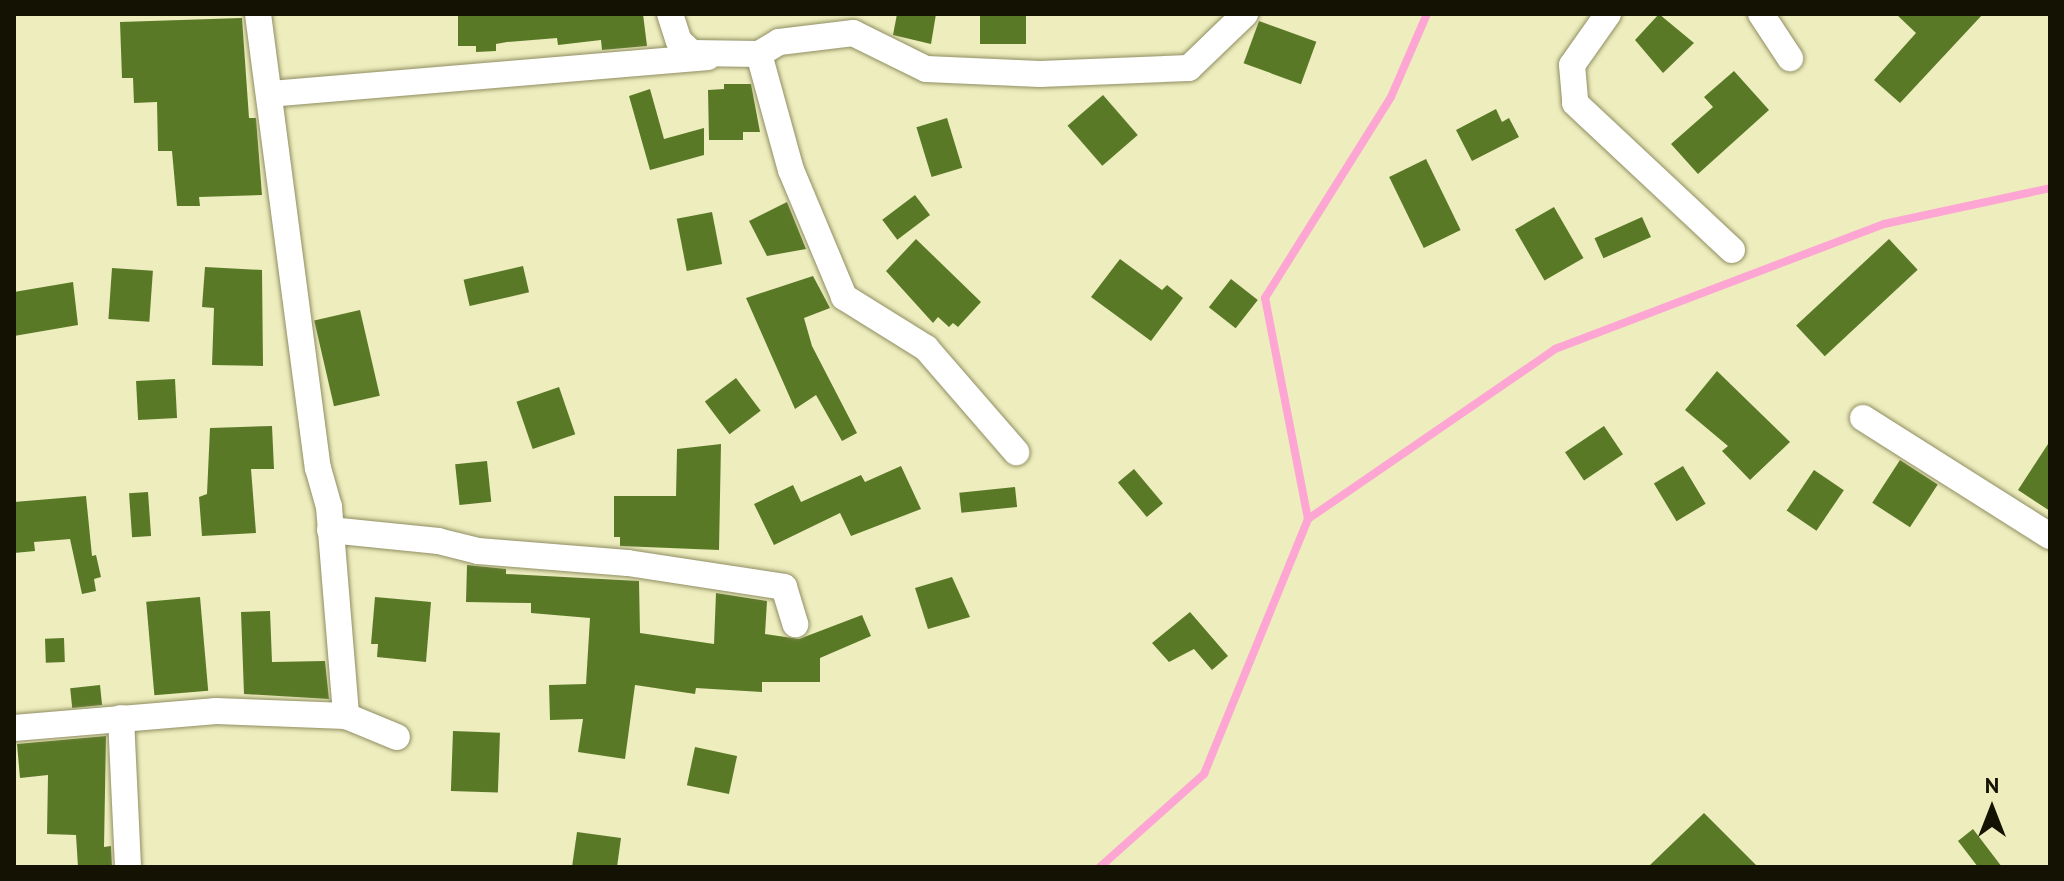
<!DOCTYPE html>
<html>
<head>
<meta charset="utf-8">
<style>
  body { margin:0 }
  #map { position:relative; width:2064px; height:881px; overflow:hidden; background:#ededbe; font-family:"PT Sans",sans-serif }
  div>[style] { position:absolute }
  .stream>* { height:8px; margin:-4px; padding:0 4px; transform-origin:4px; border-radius:4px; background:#fda6d3 }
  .building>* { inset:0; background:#5a7927; transform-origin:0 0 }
  .roads { filter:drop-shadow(0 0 2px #8f8e62) drop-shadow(0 0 2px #8f8e62) }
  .minor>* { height:26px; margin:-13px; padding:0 13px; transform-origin:13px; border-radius:13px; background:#fff }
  span { translate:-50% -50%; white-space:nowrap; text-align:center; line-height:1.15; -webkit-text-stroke:6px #ededbe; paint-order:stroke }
  .frame { position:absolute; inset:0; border:16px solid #141303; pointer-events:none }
  .north { position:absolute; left:1952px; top:769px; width:80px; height:80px; -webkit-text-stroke:6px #ededbe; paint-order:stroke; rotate:0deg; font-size:22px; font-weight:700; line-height:32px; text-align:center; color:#141303 }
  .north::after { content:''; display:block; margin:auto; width:28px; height:36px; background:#141303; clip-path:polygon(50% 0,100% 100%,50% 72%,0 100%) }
</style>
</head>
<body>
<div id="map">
  <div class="stream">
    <div style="left:1308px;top:519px;width:225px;rotate:-101deg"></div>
    <div style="left:1265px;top:298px;width:237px;rotate:-57.9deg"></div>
    <div style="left:1391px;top:97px;width:90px;rotate:-66.6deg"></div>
    <div style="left:1100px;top:867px;width:140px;rotate:-41.8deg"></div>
    <div style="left:1204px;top:774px;width:275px;rotate:-67.8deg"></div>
    <div style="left:1308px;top:519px;width:300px;rotate:-34.5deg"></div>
    <div style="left:1555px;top:349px;width:352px;rotate:-20.8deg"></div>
    <div style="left:1884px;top:224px;width:170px;rotate:-12.2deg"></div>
  </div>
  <div class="building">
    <div style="clip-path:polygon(458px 14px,643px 14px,647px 46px,602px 50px,601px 40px,558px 45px,557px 38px,507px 42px,496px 44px,496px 51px,476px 52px,476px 46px,458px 46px)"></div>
    <div style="clip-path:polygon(897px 14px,936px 14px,931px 44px,893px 35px)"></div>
    <div style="left:980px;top:14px;width:46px;height:30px"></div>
    <div style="clip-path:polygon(1659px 14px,1694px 43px,1663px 73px,1635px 40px)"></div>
    <div style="clip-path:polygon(1896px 14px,1983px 14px,1900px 103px,1874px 80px,1916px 33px)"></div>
    <div style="clip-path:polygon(242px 18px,249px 118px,256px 118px,262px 195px,199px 197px,200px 206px,177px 206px,172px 151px,158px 151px,157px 102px,134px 103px,133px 78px,122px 78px,120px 22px)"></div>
    <div style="left:1259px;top:21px;width:61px;height:45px;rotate:20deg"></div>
    <div style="clip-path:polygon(1734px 71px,1769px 110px,1698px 174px,1671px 144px,1713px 107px,1704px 97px)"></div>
    <div style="clip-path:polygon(724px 84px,751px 84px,760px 132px,743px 132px,743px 140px,709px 140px,708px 90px,724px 89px)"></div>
    <div style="clip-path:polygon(650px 89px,664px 139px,704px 128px,704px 155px,650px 170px,629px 96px)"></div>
    <div style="left:1103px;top:95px;width:53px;height:47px;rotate:49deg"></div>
    <div style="clip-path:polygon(1496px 109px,1502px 122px,1509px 118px,1519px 137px,1472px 161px,1456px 130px)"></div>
    <div style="left:947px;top:118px;width:52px;height:32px;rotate:73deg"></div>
    <div style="left:1426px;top:159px;width:79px;height:41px;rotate:64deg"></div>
    <div style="left:915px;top:195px;width:25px;height:41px;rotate:53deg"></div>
    <div style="clip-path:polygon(787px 202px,806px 249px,767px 256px,749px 221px)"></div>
    <div style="left:1554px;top:207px;width:59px;height:45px;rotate:60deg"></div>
    <div style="left:712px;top:212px;width:53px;height:36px;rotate:79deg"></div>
    <div style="left:1642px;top:217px;width:22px;height:52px;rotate:66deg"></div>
    <div style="clip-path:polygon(916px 239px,981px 302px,958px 327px,953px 323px,949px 327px,938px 317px,933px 323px,886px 271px)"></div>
    <div style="left:1889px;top:239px;width:42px;height:127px;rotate:47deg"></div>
    <div style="clip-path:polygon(1120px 259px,1162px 290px,1167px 285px,1183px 298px,1151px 341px,1091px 297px)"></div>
    <div style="left:523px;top:266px;width:27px;height:61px;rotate:77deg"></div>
    <div style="clip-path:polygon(205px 267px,262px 270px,263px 366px,212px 365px,214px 308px,202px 307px)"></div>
    <div style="left:112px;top:268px;width:41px;height:51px;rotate:4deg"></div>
    <div style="clip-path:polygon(813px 276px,830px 308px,804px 318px,812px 346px,857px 433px,842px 441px,816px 395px,795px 409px,746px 298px)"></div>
    <div style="left:1231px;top:279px;width:34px;height:36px;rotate:38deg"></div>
    <div style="clip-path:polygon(73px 282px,78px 325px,14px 336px,14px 292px)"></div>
    <div style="left:360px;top:310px;width:88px;height:47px;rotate:77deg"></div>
    <div style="clip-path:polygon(1717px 371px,1790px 442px,1750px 480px,1722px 451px,1728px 446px,1685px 410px)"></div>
    <div style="left:736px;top:378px;width:41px;height:39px;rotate:53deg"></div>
    <div style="left:175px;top:379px;width:39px;height:39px;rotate:87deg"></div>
    <div style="left:559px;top:387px;width:50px;height:45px;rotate:71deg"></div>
    <div style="clip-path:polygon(272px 426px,274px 469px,251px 469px,256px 533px,202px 536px,199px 497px,207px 494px,210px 428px)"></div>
    <div style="left:1604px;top:426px;width:34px;height:47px;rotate:56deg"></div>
    <div style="clip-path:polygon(2050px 441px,2050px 511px,2018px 490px)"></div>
    <div style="clip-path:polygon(721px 444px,719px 550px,620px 546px,620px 537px,614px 537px,614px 496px,676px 496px,677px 449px)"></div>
    <div style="left:1900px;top:460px;width:45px;height:51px;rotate:33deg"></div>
    <div style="left:487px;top:461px;width:41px;height:32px;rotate:84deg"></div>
    <div style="clip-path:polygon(901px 466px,921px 509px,851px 536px,840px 513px,774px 545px,754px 504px,793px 485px,801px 502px,861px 475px,865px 482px)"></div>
    <div style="left:1683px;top:466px;width:44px;height:34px;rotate:59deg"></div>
    <div style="left:1134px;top:469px;width:45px;height:21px;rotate:50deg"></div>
    <div style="left:1814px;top:470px;width:36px;height:49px;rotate:34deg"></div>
    <div style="left:1015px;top:487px;width:20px;height:56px;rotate:84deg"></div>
    <div style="left:148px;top:492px;width:44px;height:19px;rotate:86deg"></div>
    <div style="clip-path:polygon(86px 496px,92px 556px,96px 555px,101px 577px,94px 579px,96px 591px,82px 594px,70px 539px,34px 542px,35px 551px,14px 553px,14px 502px)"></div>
    <div style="clip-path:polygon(467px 565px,506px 569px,506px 574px,639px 581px,640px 633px,714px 644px,716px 593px,767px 601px,765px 634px,799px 639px,862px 615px,871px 636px,820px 658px,820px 682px,762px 682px,762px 692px,696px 688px,695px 694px,635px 685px,625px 759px,578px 752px,583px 719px,550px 720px,549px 685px,586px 684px,590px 618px,531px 613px,531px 603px,466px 602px)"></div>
    <div style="clip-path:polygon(952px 577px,970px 617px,928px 629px,915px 588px)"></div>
    <div style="left:200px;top:597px;width:94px;height:54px;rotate:85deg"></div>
    <div style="clip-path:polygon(375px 597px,431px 602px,426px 662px,377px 657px,378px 644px,371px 644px)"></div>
    <div style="clip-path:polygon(270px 611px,272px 662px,325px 661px,329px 699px,244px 694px,241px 612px)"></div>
    <div style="clip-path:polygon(1190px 612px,1228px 656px,1212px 670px,1194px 649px,1169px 662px,1152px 643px)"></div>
    <div style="left:64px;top:638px;width:24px;height:19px;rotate:88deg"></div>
    <div style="left:100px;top:685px;width:20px;height:30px;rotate:84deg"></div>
    <div style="left:453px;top:731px;width:47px;height:60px;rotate:2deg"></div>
    <div style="clip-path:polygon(106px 736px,104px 847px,111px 846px,112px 867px,78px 867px,76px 835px,47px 834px,48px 775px,20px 778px,17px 744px)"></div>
    <div style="left:695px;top:747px;width:43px;height:39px;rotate:12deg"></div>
    <div style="clip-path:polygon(1704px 813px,1758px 867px,1648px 867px)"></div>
    <div style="clip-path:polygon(1973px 829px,2002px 867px,1978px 867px,1958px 841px)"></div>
    <div style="clip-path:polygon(577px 832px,621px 838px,617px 867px,572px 867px)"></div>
  </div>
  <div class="roads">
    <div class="minor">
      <div style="left:258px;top:14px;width:458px;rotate:82.5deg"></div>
      <div style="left:318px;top:468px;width:41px;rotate:74.2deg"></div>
      <div style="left:329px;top:507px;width:210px;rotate:85.3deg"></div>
      <div style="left:670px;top:14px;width:28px;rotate:72deg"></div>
      <div style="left:679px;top:41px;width:18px;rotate:43deg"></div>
      <div style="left:692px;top:53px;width:67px;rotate:0.9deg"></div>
      <div style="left:759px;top:54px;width:23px;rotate:-31deg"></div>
      <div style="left:779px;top:42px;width:75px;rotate:-6.9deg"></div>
      <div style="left:853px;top:33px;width:81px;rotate:26.3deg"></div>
      <div style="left:926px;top:69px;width:114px;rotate:2.5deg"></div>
      <div style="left:1040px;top:74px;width:149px;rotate:-2.3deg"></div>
      <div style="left:1189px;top:68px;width:78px;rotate:-44deg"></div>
      <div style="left:1608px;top:14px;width:62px;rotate:125.2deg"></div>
      <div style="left:1572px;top:65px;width:38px;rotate:85deg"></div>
      <div style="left:1575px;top:103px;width:215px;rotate:43.1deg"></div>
      <div style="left:1761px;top:14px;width:53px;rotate:56.6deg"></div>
      <div style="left:759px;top:54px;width:120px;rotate:74.6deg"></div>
      <div style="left:791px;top:170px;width:138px;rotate:67.3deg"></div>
      <div style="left:844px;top:297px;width:97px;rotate:31.9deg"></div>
      <div style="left:926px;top:348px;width:138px;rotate:49.1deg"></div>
      <div style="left:269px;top:94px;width:440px;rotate:-4.8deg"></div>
      <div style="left:1863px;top:418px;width:221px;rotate:32.3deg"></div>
      <div style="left:330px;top:530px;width:109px;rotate:5.8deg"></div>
      <div style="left:438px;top:541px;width:41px;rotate:14deg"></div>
      <div style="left:478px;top:551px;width:150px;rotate:4.6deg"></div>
      <div style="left:628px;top:563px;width:158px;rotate:8.7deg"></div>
      <div style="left:784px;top:587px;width:39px;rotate:73deg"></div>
      <div style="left:121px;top:718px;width:149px;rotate:87.3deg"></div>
      <div style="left:14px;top:728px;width:203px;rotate:-4.8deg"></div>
      <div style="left:216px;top:711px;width:130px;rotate:2.2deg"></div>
      <div style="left:346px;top:716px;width:55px;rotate:22.4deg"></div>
    </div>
  </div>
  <div class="frame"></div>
  <div class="north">N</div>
</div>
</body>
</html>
